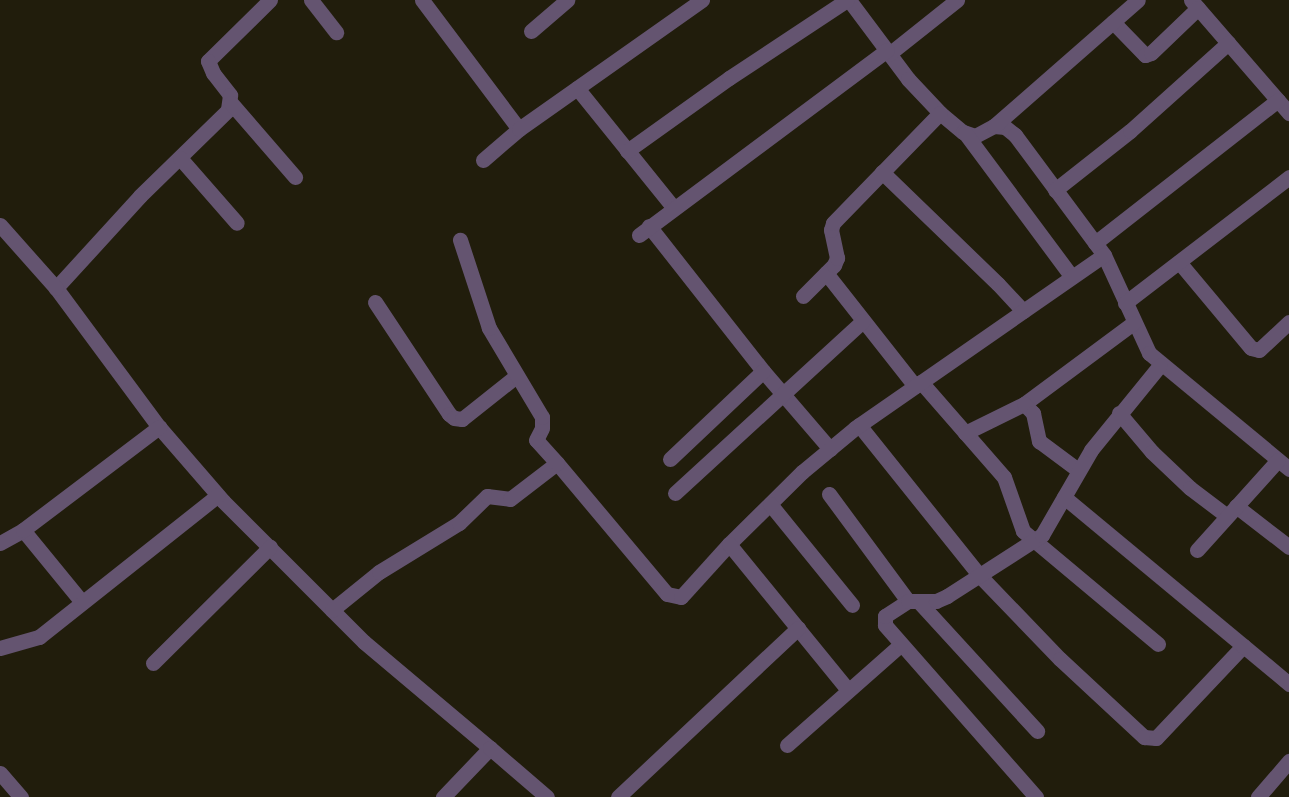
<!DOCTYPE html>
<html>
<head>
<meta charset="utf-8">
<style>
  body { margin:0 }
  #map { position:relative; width:1289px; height:797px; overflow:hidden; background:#211d0c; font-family:"Open Sans",sans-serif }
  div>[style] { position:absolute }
  .minor>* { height:15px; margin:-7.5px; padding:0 7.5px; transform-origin:7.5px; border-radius:7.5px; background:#645470 }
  span { translate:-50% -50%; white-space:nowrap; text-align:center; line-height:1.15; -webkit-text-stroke:4.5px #171404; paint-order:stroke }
</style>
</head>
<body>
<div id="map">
  <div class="minor">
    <div style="left:270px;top:0;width:87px;rotate:135.5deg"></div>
    <div style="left:208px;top:61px;width:13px;rotate:67deg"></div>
    <div style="left:213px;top:73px;width:28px;rotate:52deg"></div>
    <div style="left:230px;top:95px;width:15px;rotate:98deg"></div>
    <div style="left:228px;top:110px;width:123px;rotate:135.7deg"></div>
    <div style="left:140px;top:196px;width:125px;rotate:132.4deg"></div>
    <div style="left:56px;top:288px;width:173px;rotate:53.5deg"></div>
    <div style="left:159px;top:427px;width:98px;rotate:49.1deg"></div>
    <div style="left:223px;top:501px;width:199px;rotate:45deg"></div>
    <div style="left:364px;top:642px;width:165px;rotate:40.1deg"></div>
    <div style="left:490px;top:748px;width:68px;rotate:133.8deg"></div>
    <div style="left:311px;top:0;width:41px;rotate:52deg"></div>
    <div style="left:422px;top:0;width:161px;rotate:53.1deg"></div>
    <div style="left:849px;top:0;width:99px;rotate:53.2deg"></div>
    <div style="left:908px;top:79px;width:47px;rotate:46.7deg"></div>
    <div style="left:940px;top:113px;width:30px;rotate:40deg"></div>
    <div style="left:963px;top:132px;width:13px;rotate:18deg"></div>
    <div style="left:975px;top:136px;width:21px;rotate:-28deg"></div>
    <div style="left:994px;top:126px;width:11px;rotate:5deg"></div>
    <div style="left:1005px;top:127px;width:13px;rotate:39deg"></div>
    <div style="left:1015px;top:135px;width:149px;rotate:53.4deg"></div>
    <div style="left:1104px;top:255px;width:108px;rotate:65.3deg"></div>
    <div style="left:1149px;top:353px;width:182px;rotate:39.6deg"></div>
    <div style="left:1191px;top:0;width:150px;rotate:49.1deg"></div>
    <div style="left:1113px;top:22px;width:46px;rotate:45.9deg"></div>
    <div style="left:1145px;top:55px;width:6px;rotate:-18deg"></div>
    <div style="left:1151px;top:53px;width:65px;rotate:-43.8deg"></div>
    <div style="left:531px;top:31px;width:48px;rotate:-40.7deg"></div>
    <div style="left:889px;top:54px;width:87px;rotate:-38.5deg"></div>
    <div style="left:577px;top:88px;width:154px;rotate:51.1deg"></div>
    <div style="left:231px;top:103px;width:98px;rotate:49.1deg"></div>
    <div style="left:994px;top:126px;width:191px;rotate:-41.2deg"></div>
    <div style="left:965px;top:133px;width:179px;rotate:53.4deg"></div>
    <div style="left:627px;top:151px;width:125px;rotate:-35.6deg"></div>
    <div style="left:729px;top:78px;width:141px;rotate:-33.5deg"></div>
    <div style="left:180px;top:158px;width:86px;rotate:48.8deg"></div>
    <div style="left:483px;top:160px;width:48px;rotate:-40.7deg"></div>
    <div style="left:519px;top:129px;width:224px;rotate:-35.2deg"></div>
    <div style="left:882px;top:172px;width:161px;rotate:44deg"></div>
    <div style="left:998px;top:284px;width:37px;rotate:47deg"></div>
    <div style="left:1055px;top:190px;width:95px;rotate:-38.2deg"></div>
    <div style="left:1130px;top:131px;width:132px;rotate:-41.9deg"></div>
    <div style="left:0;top:225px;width:84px;rotate:48.4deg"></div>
    <div style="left:649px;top:226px;width:184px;rotate:51.8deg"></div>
    <div style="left:763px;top:371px;width:103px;rotate:49.3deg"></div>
    <div style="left:639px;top:235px;width:309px;rotate:-36.7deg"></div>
    <div style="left:1095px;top:243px;width:232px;rotate:-38deg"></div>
    <div style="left:1179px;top:262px;width:112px;rotate:50.1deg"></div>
    <div style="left:1251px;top:348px;width:8px;rotate:14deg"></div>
    <div style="left:1259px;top:350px;width:41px;rotate:-43deg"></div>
    <div style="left:826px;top:273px;width:144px;rotate:51.8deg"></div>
    <div style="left:803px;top:296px;width:44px;rotate:-45deg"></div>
    <div style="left:834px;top:265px;width:8px;rotate:-67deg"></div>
    <div style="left:837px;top:258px;width:29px;rotate:-102deg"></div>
    <div style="left:831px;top:230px;width:7px;rotate:-74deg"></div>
    <div style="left:833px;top:223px;width:153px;rotate:-45.8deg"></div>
    <div style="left:375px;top:302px;width:134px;rotate:56.5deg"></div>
    <div style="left:449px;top:414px;width:6px;rotate:39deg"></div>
    <div style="left:454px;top:418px;width:8px;rotate:7deg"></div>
    <div style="left:462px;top:419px;width:69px;rotate:-38.5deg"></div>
    <div style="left:1125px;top:303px;width:207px;rotate:-37.5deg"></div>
    <div style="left:921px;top:382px;width:126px;rotate:48.9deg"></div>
    <div style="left:1004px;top:477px;width:57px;rotate:70.6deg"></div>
    <div style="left:1023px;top:531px;width:176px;rotate:39.9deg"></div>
    <div style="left:1024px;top:404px;width:136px;rotate:-36.6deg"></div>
    <div style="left:1119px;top:413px;width:51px;rotate:49.8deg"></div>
    <div style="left:1152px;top:452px;width:52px;rotate:43.5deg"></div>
    <div style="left:1190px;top:488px;width:46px;rotate:37.1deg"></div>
    <div style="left:859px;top:425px;width:193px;rotate:51.3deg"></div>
    <div style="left:980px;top:576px;width:115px;rotate:46.1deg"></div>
    <div style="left:1060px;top:659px;width:115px;rotate:42.9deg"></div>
    <div style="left:1144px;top:737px;width:12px;rotate:5deg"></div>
    <div style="left:1156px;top:738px;width:127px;rotate:-46.6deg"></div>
    <div style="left:965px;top:433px;width:66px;rotate:-26.2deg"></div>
    <div style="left:1024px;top:404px;width:13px;rotate:45deg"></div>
    <div style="left:1033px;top:413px;width:29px;rotate:78deg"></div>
    <div style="left:1039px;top:441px;width:49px;rotate:36.6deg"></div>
    <div style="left:670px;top:459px;width:128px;rotate:-43.4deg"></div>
    <div style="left:557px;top:463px;width:171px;rotate:50deg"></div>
    <div style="left:667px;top:594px;width:14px;rotate:12deg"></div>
    <div style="left:681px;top:597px;width:72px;rotate:-47.8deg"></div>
    <div style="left:729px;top:544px;width:103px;rotate:-44.6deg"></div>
    <div style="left:802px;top:472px;width:69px;rotate:-39.7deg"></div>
    <div style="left:855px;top:428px;width:303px;rotate:-34.8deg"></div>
    <div style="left:675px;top:493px;width:255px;rotate:-42.5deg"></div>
    <div style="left:829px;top:494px;width:133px;rotate:53.6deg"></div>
    <div style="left:1064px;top:497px;width:293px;rotate:39.7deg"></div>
    <div style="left:770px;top:504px;width:130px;rotate:50.9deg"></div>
    <div style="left:1236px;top:506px;width:67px;rotate:37.7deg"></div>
    <div style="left:23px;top:530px;width:93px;rotate:50.7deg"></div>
    <div style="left:0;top:543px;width:26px;rotate:-29deg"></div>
    <div style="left:23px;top:530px;width:171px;rotate:-37.1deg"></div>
    <div style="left:729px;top:544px;width:188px;rotate:50.8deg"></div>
    <div style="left:1197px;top:550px;width:121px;rotate:-48deg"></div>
    <div style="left:919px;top:602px;width:175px;rotate:47.5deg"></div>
    <div style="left:332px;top:610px;width:60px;rotate:-39deg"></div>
    <div style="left:379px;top:572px;width:94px;rotate:-31.5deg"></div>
    <div style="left:459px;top:523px;width:39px;rotate:-44deg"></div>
    <div style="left:487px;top:496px;width:23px;rotate:7deg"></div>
    <div style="left:510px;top:499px;width:59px;rotate:-37.5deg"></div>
    <div style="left:557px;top:463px;width:31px;rotate:-132deg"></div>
    <div style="left:536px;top:440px;width:13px;rotate:-63deg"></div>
    <div style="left:542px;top:428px;width:11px;rotate:-90deg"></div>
    <div style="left:542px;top:417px;width:104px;rotate:-120.8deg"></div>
    <div style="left:489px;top:328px;width:93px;rotate:-108.2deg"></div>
    <div style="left:0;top:648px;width:41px;rotate:-15.8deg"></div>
    <div style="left:39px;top:637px;width:228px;rotate:-38.4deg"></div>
    <div style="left:153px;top:663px;width:165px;rotate:-44.8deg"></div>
    <div style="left:787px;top:745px;width:152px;rotate:-41.5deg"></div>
    <div style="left:490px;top:748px;width:75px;rotate:40.7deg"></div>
    <div style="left:0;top:773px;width:32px;rotate:49deg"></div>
    <div style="left:618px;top:797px;width:247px;rotate:-43.2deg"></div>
    <div style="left:1036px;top:797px;width:229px;rotate:-131.3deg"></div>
    <div style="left:885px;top:625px;width:9px;rotate:-90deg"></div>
    <div style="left:885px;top:616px;width:27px;rotate:-33deg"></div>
    <div style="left:908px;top:601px;width:28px"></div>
    <div style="left:936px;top:601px;width:12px;rotate:-24deg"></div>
    <div style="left:947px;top:596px;width:113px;rotate:-32.7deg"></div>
    <div style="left:1042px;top:535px;width:98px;rotate:-60deg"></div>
    <div style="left:1091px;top:450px;width:109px;rotate:-50.9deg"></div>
    <div style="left:1258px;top:797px;width:48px;rotate:-49.3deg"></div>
  </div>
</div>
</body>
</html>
